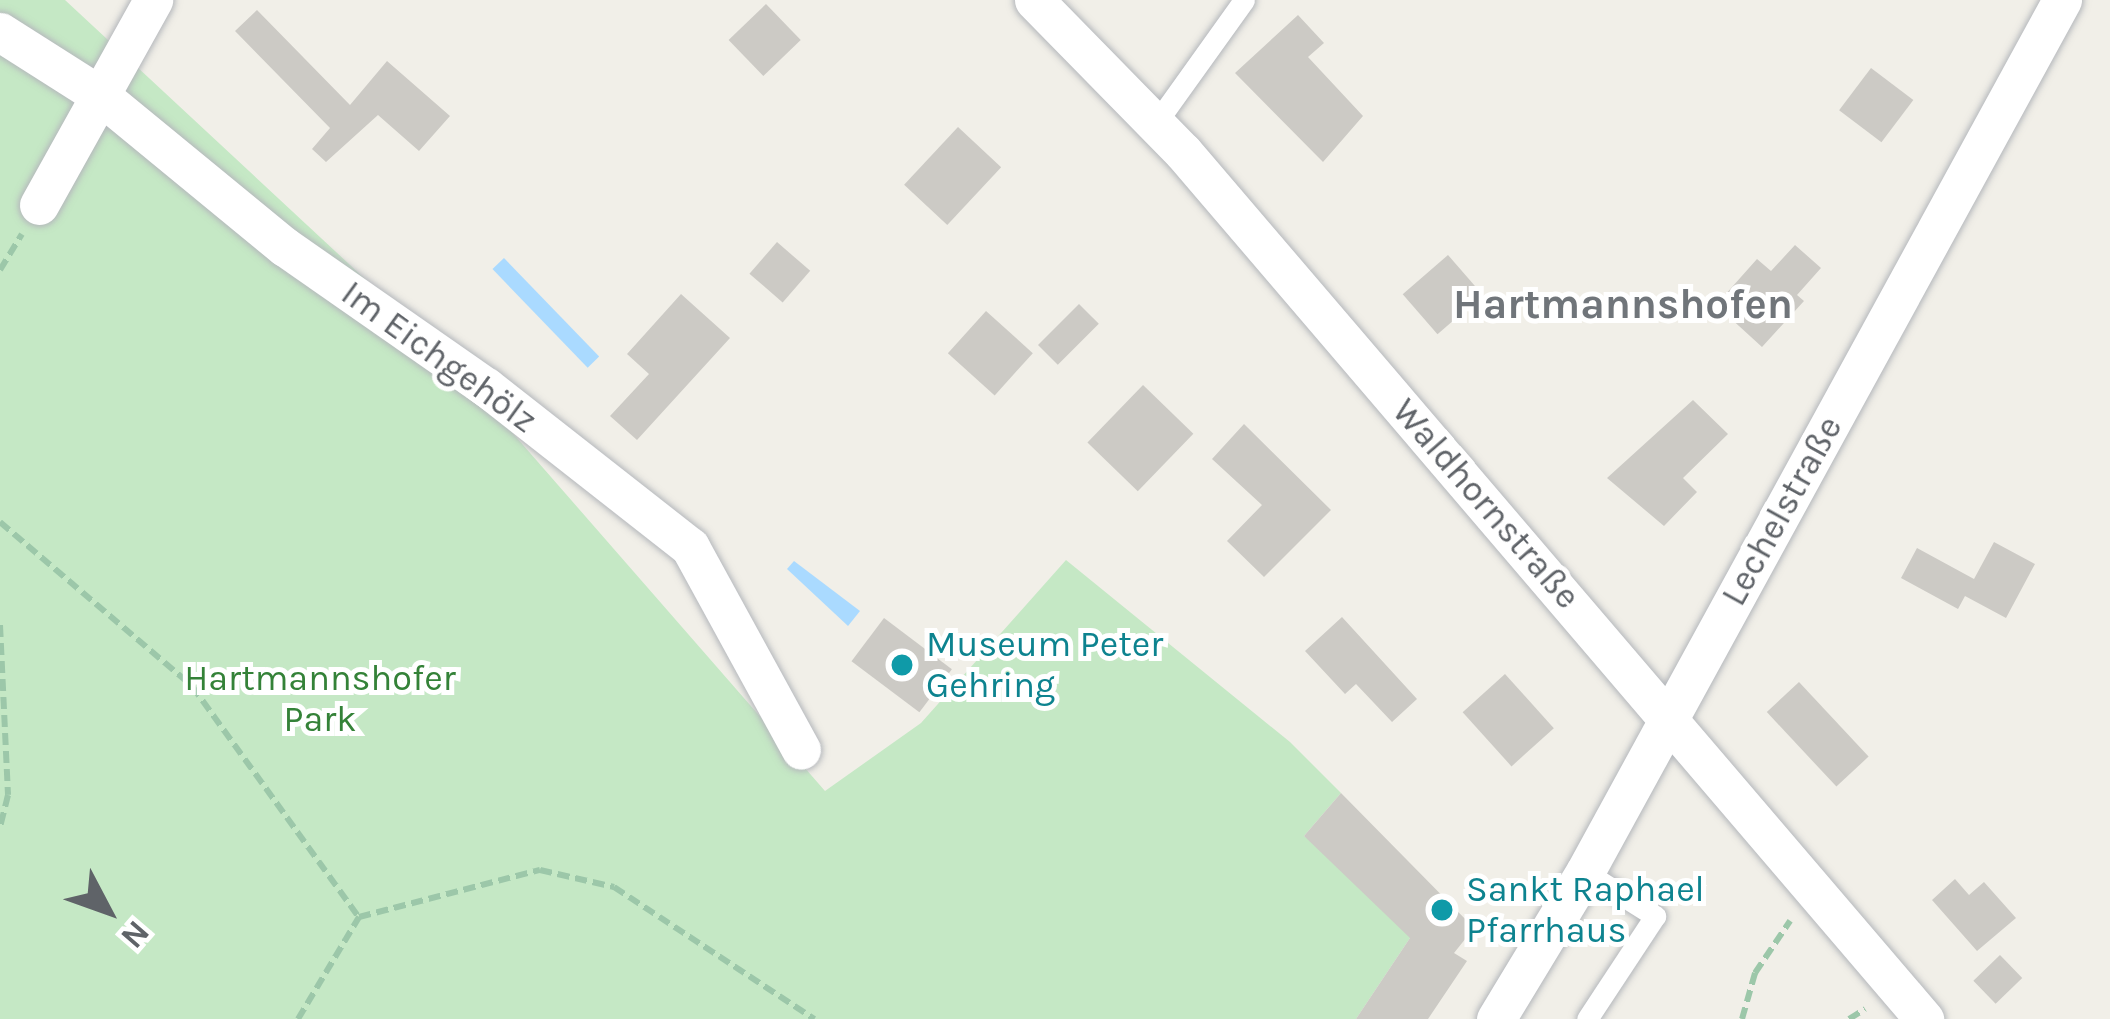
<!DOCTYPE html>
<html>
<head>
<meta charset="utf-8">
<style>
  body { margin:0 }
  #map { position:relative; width:2110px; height:1019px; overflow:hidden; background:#f1efe8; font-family:Karla,sans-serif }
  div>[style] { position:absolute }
  .green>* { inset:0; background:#c5e8c5 }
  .water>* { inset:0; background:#aadaff; transform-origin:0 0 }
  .building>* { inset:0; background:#cccac5; transform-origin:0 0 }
  .path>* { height:6px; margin-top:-3px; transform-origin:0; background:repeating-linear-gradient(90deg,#9cc7a9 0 12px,transparent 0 18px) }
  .roads { filter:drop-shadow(0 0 3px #b5b8bc) drop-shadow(0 0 3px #b5b8bc) }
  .service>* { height:21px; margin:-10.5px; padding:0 10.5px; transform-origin:10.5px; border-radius:10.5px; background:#fff }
  .minor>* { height:39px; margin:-19.5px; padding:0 19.5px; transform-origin:19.5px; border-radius:19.5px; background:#fff }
  .dots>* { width:33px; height:33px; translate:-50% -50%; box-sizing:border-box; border:6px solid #fff; border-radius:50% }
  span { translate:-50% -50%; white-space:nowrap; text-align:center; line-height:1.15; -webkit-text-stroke:10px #fff; paint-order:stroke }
  .street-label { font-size:36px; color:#5f6368 }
  .culture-label { font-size:36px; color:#0d838f }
  .left { translate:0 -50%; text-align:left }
  .park-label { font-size:36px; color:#348238 }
  .quarter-label { font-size:42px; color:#70757a; font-weight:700 }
  .north { position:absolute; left:48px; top:851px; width:120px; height:120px; -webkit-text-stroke:9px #fff; paint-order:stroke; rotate:131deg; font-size:33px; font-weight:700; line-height:48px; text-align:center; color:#5f6368 }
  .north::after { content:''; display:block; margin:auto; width:42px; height:54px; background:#5f6368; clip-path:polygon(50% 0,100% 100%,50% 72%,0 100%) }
</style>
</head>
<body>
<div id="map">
  <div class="green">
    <div style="clip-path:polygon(0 0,65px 0,435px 344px,825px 791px,921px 723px,1066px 560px,1290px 742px,1341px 793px,1304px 836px,1422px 920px,1356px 1019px,0 1019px)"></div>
  </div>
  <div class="water">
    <div style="left:504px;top:258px;width:137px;height:16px;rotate:46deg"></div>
    <div style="clip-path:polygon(794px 561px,860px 611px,848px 626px,787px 569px)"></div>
  </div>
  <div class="building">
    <div style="left:766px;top:4px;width:50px;height:52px;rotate:46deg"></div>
    <div style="clip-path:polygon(257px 10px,350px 105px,387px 61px,450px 116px,419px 151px,378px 115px,326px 162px,312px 149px,330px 128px,235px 31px)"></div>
    <div style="clip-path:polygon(1298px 15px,1324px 43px,1308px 57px,1363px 116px,1323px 162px,1235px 73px)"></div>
    <div style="left:1871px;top:68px;width:53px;height:53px;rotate:37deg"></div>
    <div style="left:958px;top:127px;width:59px;height:79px;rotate:43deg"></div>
    <div style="left:777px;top:242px;width:44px;height:42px;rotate:41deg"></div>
    <div style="clip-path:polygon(1795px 245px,1821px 268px,1797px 295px,1804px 301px,1762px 347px,1716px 305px,1757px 259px,1771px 271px)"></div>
    <div style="left:1448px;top:255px;width:53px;height:60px;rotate:49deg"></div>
    <div style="clip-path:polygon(681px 294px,730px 338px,637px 440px,610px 416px,649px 374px,627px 354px)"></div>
    <div style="left:1079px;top:304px;width:28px;height:58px;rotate:45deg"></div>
    <div style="left:986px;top:311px;width:63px;height:57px;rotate:42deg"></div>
    <div style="left:1143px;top:385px;width:70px;height:80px;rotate:44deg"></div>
    <div style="clip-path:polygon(1693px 400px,1728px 434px,1683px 478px,1697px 492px,1664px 526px,1607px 478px)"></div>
    <div style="clip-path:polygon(1244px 424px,1331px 510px,1264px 577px,1227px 541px,1262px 505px,1212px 459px)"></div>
    <div style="clip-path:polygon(1994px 542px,2035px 564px,2006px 618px,1965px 596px,1958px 609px,1901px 578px,1917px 548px,1974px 579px)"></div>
    <div style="clip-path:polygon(1342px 617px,1417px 699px,1392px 722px,1356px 684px,1345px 694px,1305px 651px)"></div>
    <div style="left:884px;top:618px;width:85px;height:54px;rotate:37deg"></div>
    <div style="left:1505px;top:674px;width:73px;height:57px;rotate:48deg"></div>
    <div style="left:1799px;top:682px;width:102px;height:44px;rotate:47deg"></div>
    <div style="clip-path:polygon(1341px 793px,1474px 928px,1454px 953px,1467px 961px,1428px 1019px,1356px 1019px,1410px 938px,1304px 836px)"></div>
    <div style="clip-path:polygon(1955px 879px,1969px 895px,1984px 882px,2016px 918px,1977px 951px,1932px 900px)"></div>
    <div style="left:2000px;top:955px;width:32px;height:37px;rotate:46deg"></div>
  </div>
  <div class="path">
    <div style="left:0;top:270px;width:42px;rotate:-58.6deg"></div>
    <div style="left:0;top:522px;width:253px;rotate:40.5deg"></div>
    <div style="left:192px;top:686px;width:284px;rotate:54.2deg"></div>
    <div style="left:0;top:625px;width:170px;rotate:87.3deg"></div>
    <div style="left:8px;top:795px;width:34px;rotate:104deg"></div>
    <div style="left:298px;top:1019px;width:119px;rotate:-59.1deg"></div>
    <div style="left:359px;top:917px;width:187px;rotate:-14.6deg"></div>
    <div style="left:540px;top:870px;width:76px;rotate:12.9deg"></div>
    <div style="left:614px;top:887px;width:240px;rotate:33.4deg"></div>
    <div style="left:1742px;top:1019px;width:48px;rotate:-74.2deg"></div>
    <div style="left:1755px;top:973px;width:63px;rotate:-56.1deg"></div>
    <div style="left:1849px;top:1019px;width:19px;rotate:-32deg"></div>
  </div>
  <div class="roads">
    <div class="service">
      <div style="left:1156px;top:123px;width:151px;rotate:-54.4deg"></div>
      <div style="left:1585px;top:872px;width:83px;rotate:32.2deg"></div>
      <div style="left:1655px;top:916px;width:123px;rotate:123.4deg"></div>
    </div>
    <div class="minor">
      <div style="left:1034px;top:0;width:213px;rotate:45.6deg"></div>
      <div style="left:1183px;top:152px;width:1141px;rotate:49.48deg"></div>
      <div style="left:0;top:32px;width:120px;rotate:32.4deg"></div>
      <div style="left:101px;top:96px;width:238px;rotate:39.4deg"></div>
      <div style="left:285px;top:247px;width:245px;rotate:34.9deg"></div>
      <div style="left:486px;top:387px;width:259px;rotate:38.1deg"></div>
      <div style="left:690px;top:547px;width:231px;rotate:61.3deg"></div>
      <div style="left:39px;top:205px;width:235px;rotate:-60.9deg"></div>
      <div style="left:1496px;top:1019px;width:172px;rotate:-58.8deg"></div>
      <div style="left:1585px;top:872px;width:994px;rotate:-61.32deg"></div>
    </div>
  </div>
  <div class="dots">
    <div style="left:902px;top:665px;background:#0f9aa8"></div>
    <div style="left:1442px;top:910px;background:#0f9aa8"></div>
  </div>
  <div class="street-label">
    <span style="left:439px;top:357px;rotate:36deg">Im Eichgehölz</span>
    <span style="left:1486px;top:504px;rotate:49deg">Waldhornstraße</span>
    <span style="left:1782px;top:511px;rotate:-61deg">Lechelstraße</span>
  </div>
  <div class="culture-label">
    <span class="left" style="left:926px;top:665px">Museum Peter<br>Gehring</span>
    <span class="left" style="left:1466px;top:910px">Sankt Raphael<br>Pfarrhaus</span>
  </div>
  <div class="park-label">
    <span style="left:320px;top:699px">Hartmannshofer<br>Park</span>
  </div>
  <div class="quarter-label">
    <span style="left:1623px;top:304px">Hartmannshofen</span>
  </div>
  <div class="north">N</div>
</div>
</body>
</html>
